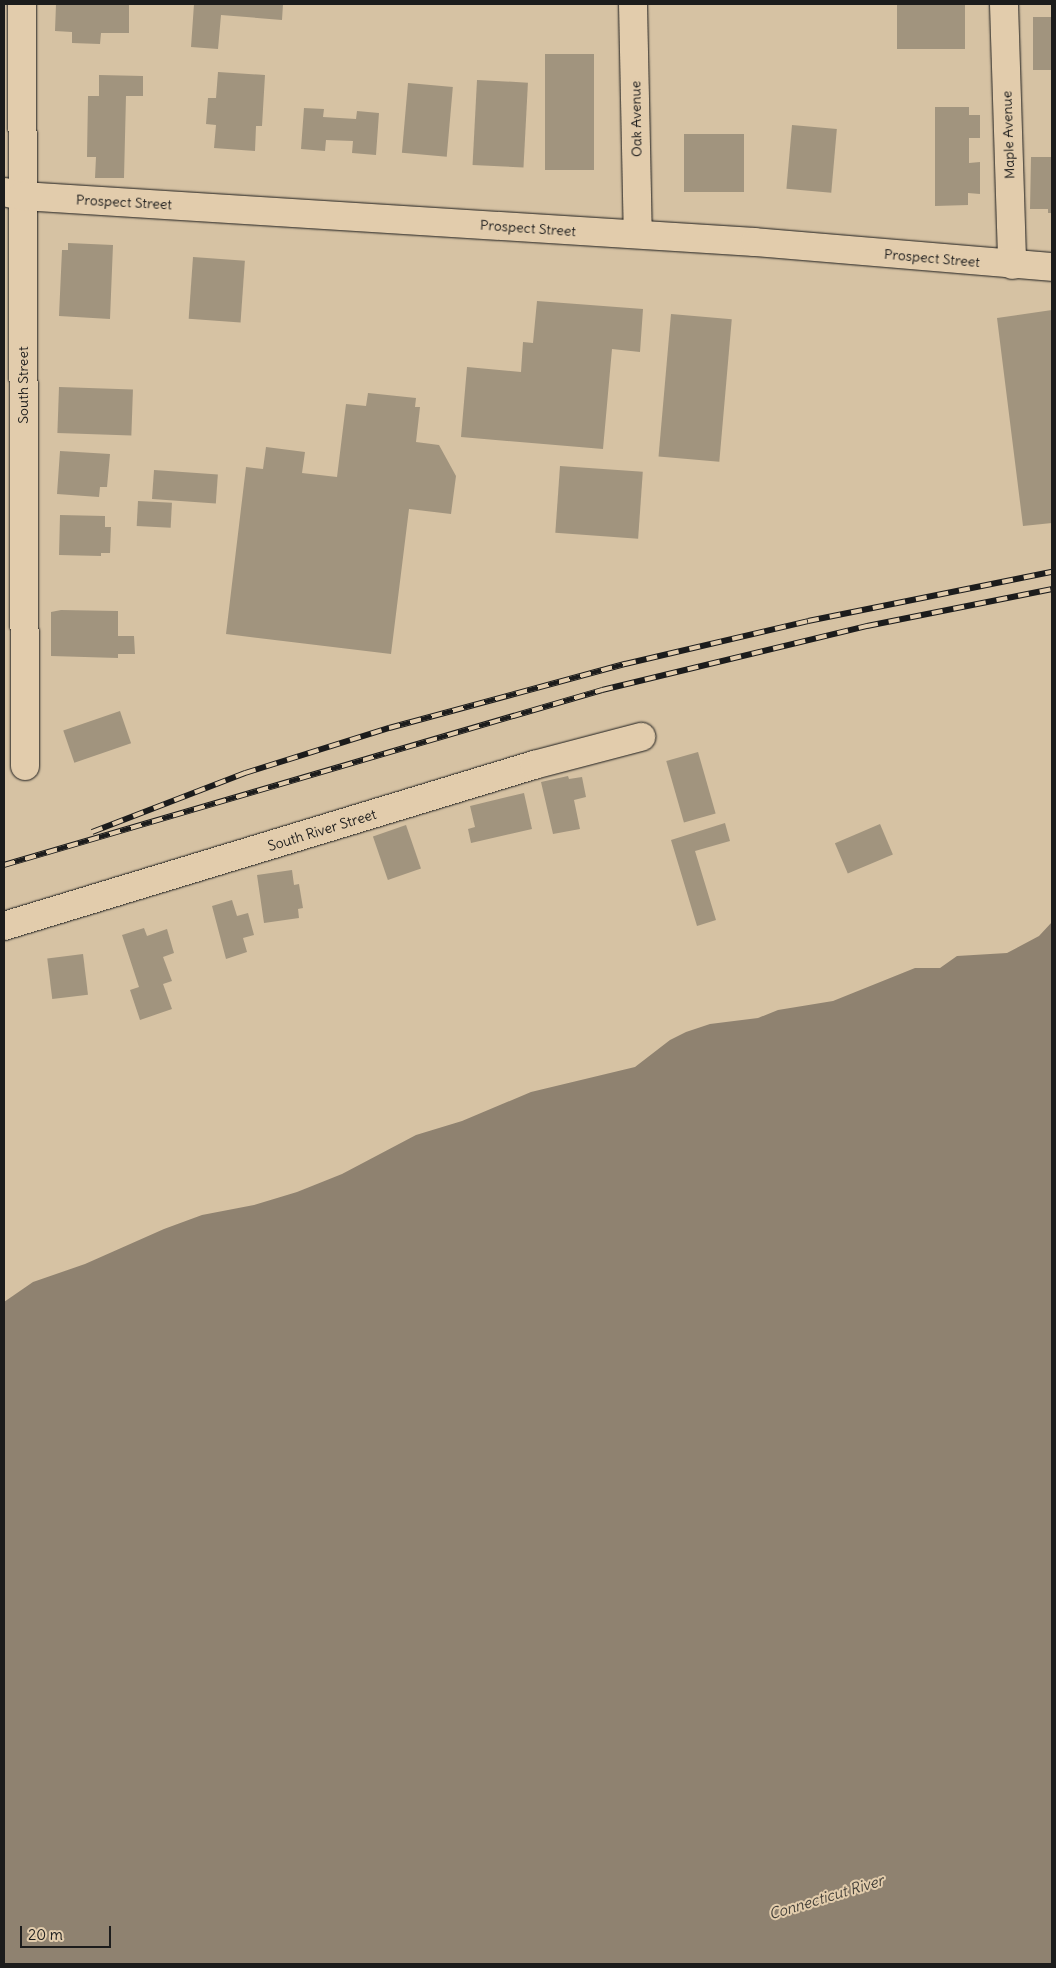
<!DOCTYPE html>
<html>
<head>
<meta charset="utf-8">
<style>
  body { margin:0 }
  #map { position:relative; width:1056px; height:1968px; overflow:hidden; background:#d6c2a3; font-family:Delius,sans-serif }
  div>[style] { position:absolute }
  .water>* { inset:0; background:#8f8270 }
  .building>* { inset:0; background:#a1947e; transform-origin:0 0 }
  .roads { filter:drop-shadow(0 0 1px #1c1c1c) drop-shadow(0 0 1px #1c1c1c) }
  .minor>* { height:28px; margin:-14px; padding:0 14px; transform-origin:14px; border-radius:14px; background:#e2ccac }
  .rail>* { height:5.5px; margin-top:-2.75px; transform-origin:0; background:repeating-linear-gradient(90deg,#e2ccac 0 11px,#1c1c1c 0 22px); box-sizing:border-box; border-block:1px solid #1c1c1c }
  span { translate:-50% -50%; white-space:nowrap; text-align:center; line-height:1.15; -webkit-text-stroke:4px #e2ccac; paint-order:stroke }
  .street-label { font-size:14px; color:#1c1c1c }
  .water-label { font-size:15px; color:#444039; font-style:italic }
  .frame { position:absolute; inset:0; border:5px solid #1c1c1c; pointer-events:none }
  .scale { position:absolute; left:20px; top:1926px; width:91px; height:22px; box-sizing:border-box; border:2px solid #1c1c1c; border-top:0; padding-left:6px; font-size:15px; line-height:18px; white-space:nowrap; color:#1c1c1c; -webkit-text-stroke:4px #e2ccac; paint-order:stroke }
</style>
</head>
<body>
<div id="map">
  <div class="water">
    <div style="clip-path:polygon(1052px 922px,1052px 1964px,4px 1964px,4px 1302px,33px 1282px,85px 1264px,164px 1229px,202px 1215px,254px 1205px,297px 1192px,342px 1174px,416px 1135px,462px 1121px,531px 1092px,635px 1067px,670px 1040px,686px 1032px,710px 1024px,758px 1018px,778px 1010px,833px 1001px,915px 968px,940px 968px,957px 956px,1007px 953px,1039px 936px)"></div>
  </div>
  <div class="building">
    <div style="clip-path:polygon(56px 4px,129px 4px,129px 33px,101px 33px,100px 44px,72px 43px,72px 32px,55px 31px)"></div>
    <div style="clip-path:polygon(194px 4px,283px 4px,282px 20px,221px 15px,218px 49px,191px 47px)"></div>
    <div style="left:897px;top:4px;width:68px;height:45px"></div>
    <div style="left:1033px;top:17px;width:19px;height:53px"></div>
    <div style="left:545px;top:54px;width:49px;height:116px"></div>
    <div style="clip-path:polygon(218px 72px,265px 75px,262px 126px,256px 126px,255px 151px,214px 148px,216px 125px,206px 124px,208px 98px,216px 98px)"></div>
    <div style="clip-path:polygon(99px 75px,143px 76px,143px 96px,126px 96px,124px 178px,95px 178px,96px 157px,87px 157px,88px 96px,99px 96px)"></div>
    <div style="left:477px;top:80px;width:51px;height:85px;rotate:3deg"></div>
    <div style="left:408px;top:83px;width:45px;height:70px;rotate:5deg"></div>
    <div style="clip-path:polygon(935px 107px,969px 107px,969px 115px,980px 115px,980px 138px,969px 138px,969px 163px,980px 162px,980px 194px,968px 193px,968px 205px,935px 206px)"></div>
    <div style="clip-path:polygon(304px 108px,324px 109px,323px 117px,356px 119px,357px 111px,379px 113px,376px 155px,352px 153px,353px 141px,326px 140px,325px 151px,301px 149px)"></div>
    <div style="left:792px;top:125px;width:45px;height:64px;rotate:5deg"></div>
    <div style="left:684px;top:134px;width:60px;height:58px"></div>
    <div style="clip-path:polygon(1031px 157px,1052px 157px,1052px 213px,1048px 213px,1048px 209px,1030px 209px)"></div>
    <div style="clip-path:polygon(68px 243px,113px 245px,110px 319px,59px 316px,62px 250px,68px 250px)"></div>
    <div style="left:193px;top:257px;width:52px;height:62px;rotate:4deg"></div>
    <div style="clip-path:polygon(537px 301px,643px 309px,640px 352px,612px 349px,603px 449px,461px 437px,467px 367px,521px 372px,523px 342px,533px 343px)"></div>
    <div style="clip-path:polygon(1052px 310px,1052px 523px,1023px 526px,997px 318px)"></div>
    <div style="left:671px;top:314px;width:61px;height:143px;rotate:5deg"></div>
    <div style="left:59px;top:387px;width:74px;height:46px;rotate:2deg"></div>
    <div style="clip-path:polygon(368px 393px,416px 398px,415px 407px,420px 407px,416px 442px,439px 445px,456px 476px,451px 514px,409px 509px,391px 654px,226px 634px,246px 467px,263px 469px,266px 447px,305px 452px,302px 473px,337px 477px,346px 404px,366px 406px)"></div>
    <div style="clip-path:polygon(60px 451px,110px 454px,107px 487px,100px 487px,99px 497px,57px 494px)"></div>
    <div style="left:560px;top:466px;width:83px;height:67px;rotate:4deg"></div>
    <div style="left:154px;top:470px;width:64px;height:29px;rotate:4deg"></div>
    <div style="left:138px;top:501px;width:34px;height:25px;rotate:3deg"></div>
    <div style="clip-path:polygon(60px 515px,105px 516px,105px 527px,111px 527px,110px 553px,101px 553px,101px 556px,59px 555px)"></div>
    <div style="clip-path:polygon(61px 610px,118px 611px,118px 636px,134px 636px,135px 654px,118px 654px,118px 658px,51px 656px,51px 612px)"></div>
    <div style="left:120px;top:711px;width:34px;height:60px;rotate:71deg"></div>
    <div style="left:698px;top:752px;width:64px;height:33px;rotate:74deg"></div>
    <div style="clip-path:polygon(568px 776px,569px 779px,582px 777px,586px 797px,574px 800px,580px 829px,553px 834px,541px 782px)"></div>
    <div style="clip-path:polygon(524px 793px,532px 829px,471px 843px,468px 829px,475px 827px,470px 806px)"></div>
    <div style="clip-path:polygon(725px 823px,730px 841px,695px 851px,716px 920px,697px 926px,671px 840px)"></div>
    <div style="left:880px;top:824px;width:33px;height:49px;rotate:67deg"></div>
    <div style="left:406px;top:825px;width:46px;height:35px;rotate:71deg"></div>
    <div style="clip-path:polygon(292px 870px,294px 885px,299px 884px,303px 908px,298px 909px,299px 918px,264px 923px,257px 875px)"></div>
    <div style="clip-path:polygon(232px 900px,237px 916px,248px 913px,254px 935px,243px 938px,247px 952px,226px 959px,212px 906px)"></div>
    <div style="clip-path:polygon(144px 928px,147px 936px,167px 929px,174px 953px,163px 957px,172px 981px,163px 984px,172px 1009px,140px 1020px,130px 990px,139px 987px,122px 935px)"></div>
    <div style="left:83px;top:954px;width:41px;height:36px;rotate:83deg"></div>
  </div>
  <div class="roads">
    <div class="minor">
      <div style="left:22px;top:4px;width:762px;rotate:89.77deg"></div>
      <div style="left:633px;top:4px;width:230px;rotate:88.8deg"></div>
      <div style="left:1004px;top:4px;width:261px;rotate:88.2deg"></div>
      <div style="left:4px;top:192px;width:18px;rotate:13deg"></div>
      <div style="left:22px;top:196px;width:734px;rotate:3.59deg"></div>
      <div style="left:755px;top:242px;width:298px;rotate:4.8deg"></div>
      <div style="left:4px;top:926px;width:554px;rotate:-16.9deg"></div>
      <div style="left:534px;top:765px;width:111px;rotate:-14.7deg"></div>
    </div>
  </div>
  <div class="rail">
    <div style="left:92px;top:832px;width:164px;rotate:-21.1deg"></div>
    <div style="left:245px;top:773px;width:151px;rotate:-17.4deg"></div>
    <div style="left:389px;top:728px;width:245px;rotate:-15.2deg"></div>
    <div style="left:625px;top:664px;width:188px;rotate:-13.2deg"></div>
    <div style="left:808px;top:621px;width:249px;rotate:-11.4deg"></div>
    <div style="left:4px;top:865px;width:623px;rotate:-16.31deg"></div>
    <div style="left:602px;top:690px;width:273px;rotate:-13.6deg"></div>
    <div style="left:867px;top:626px;width:189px;rotate:-11.3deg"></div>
  </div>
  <div class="street-label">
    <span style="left:636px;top:119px;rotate:-91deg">Oak Avenue</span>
    <span style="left:1008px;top:135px;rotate:-92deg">Maple Avenue</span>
    <span style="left:124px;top:202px;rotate:3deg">Prospect Street</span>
    <span style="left:528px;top:228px;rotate:4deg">Prospect Street</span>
    <span style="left:932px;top:258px;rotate:5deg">Prospect Street</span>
    <span style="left:23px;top:385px;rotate:-90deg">South Street</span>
    <span style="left:322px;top:830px;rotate:-17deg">South River Street</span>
  </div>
  <div class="water-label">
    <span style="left:826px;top:1897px;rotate:-17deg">Connecticut River</span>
  </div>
  <div class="frame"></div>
  <div class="scale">20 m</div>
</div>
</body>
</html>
